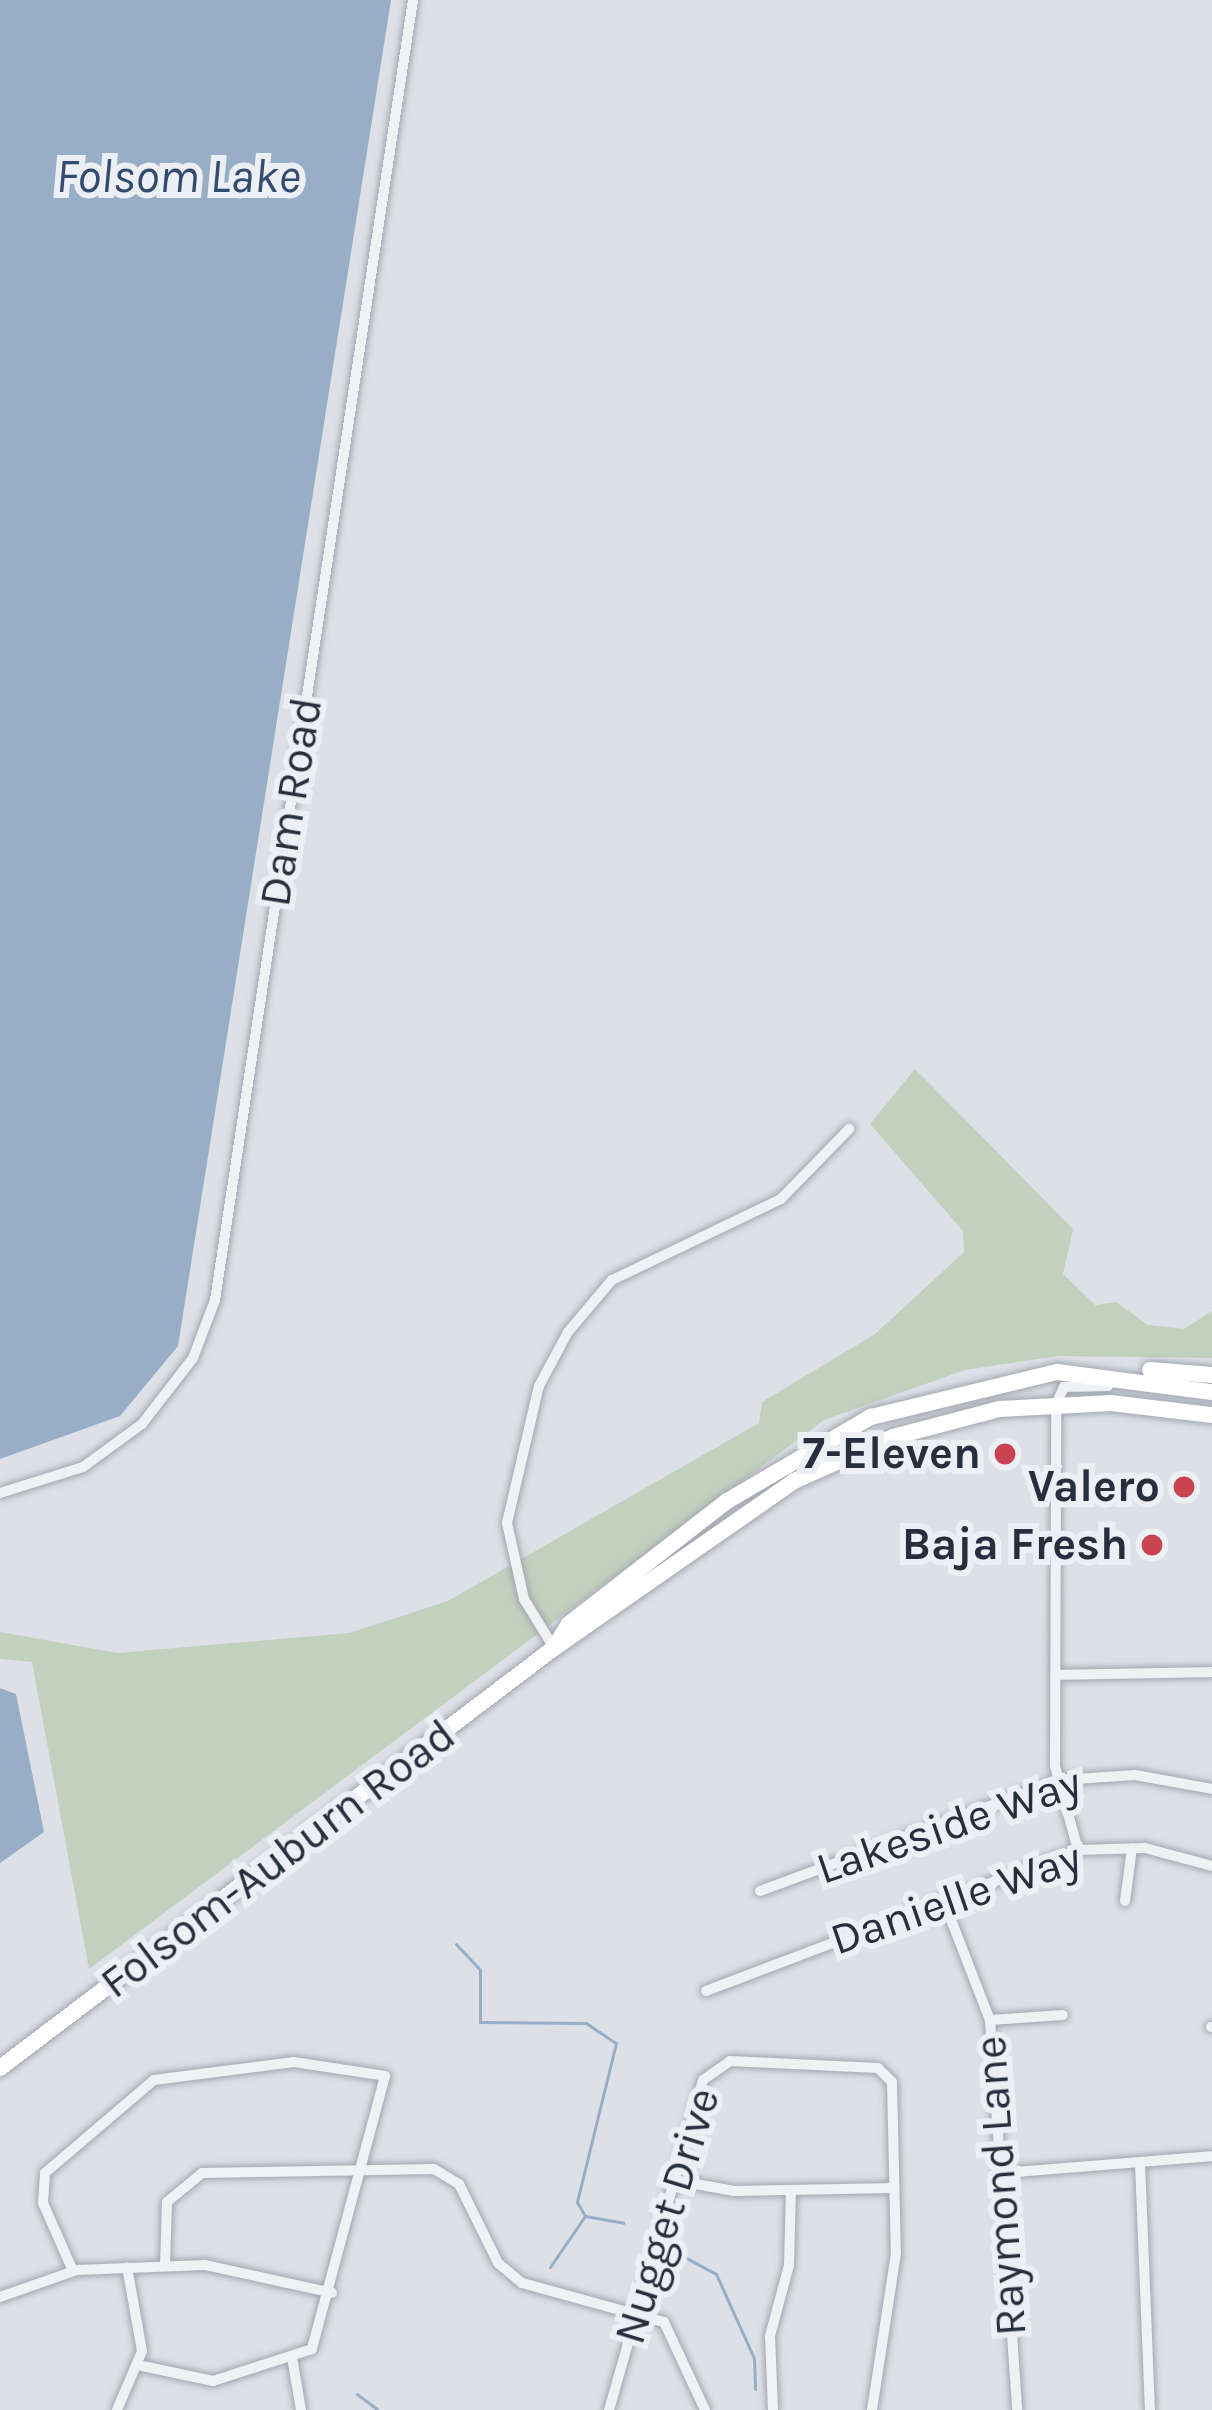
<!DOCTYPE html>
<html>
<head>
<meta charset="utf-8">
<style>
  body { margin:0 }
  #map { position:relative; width:1212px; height:2410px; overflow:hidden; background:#dde0e7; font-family:Karla,sans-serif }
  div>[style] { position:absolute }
  .green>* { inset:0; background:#c2d0be }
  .water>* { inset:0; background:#98adc6 }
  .stream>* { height:3px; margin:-1.5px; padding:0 1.5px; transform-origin:1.5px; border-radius:1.5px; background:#98adc6 }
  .roads { filter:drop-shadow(0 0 3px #a3a7b1) drop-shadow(0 0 3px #a3a7b1) }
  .minor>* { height:10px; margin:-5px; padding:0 5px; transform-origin:5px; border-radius:5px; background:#eff1f5 }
  .primary>* { height:16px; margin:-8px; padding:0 8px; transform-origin:8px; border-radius:8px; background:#fff }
  .dots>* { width:33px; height:33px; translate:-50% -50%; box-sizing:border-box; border:6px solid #eceff4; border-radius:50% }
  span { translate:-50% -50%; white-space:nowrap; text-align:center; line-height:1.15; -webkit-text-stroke:12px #eceff4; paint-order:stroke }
  .street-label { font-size:45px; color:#272e3d }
  .poi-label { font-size:45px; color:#272e3d; font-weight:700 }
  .right { translate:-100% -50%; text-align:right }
  .water-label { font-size:48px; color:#324b6f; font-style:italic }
</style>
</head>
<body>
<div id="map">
  <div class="green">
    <div style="clip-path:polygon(915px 1069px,1073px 1229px,1063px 1274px,1095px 1305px,1116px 1302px,1148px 1325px,1184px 1329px,1212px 1311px,1212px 1358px,1058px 1356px,965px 1370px,824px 1420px,89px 1969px,32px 1662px,0 1659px,0 1632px,117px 1653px,349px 1633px,448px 1601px,759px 1423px,762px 1402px,875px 1334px,964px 1252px,963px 1231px,870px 1124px)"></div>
  </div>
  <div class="water">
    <div style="clip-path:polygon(0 0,391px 0,178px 1346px,120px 1416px,0 1459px)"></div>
    <div style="clip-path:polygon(0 1688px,16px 1694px,44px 1832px,0 1863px)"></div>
  </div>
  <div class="stream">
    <div style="left:456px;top:1944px;width:35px;rotate:47deg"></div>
    <div style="left:480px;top:1970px;width:52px;rotate:90deg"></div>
    <div style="left:480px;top:2022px;width:106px;rotate:0.5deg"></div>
    <div style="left:586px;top:2023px;width:36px;rotate:34deg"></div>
    <div style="left:616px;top:2043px;width:164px;rotate:103.8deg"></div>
    <div style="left:577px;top:2202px;width:16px;rotate:60deg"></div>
    <div style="left:585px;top:2216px;width:39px;rotate:10deg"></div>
    <div style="left:668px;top:2248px;width:55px;rotate:28.4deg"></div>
    <div style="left:716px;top:2274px;width:92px;rotate:65.7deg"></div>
    <div style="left:754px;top:2358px;width:31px;rotate:88deg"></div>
    <div style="left:550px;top:2267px;width:62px;rotate:-55.5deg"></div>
    <div style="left:357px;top:2394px;width:26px;rotate:37deg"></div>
  </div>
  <div class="roads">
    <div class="minor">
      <div style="left:0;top:1493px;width:87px;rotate:-17.4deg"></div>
      <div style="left:83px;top:1467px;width:73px;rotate:-36.1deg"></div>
      <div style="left:142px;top:1424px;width:83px;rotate:-52.3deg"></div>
      <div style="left:193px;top:1358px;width:62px;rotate:-69.2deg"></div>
      <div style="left:215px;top:1300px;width:1315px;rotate:-81.34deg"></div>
      <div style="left:554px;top:1648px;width:57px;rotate:-121.5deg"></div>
      <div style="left:524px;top:1599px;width:78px;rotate:-102.6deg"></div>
      <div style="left:507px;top:1523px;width:141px;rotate:-76.9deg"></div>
      <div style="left:539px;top:1386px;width:61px;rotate:-61.8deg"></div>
      <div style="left:568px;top:1332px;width:68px;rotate:-49.8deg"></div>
      <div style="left:612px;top:1280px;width:187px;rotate:-25.6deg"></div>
      <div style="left:781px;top:1199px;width:98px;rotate:-45.8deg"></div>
      <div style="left:1055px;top:1675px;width:157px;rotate:-1.1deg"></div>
      <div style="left:1078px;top:1850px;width:87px;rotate:-105.3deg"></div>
      <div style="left:1055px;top:1766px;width:362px;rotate:-89.8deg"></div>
      <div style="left:1056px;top:1404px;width:19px;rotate:-65deg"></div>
      <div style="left:1064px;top:1387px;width:44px;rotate:-1.3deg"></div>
      <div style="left:760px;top:1891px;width:320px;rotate:-20.3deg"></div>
      <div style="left:1060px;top:1780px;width:75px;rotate:-3.8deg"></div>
      <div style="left:1135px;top:1775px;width:78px;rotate:10.3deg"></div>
      <div style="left:943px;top:1899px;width:130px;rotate:68.8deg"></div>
      <div style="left:990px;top:2020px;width:391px;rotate:86deg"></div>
      <div style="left:1125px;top:1901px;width:53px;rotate:-82.5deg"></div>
      <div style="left:706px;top:1991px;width:398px;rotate:-20.8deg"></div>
      <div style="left:1078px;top:1850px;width:67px;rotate:-1.7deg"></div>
      <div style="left:1145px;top:1848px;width:69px;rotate:15deg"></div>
      <div style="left:990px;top:2020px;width:73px;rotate:-3.9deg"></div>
      <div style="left:1211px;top:2027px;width:1px"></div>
      <div style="left:1140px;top:2163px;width:247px;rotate:87.7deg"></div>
      <div style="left:1002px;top:2173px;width:211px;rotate:-4.6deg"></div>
      <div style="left:674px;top:2180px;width:61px;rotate:10.4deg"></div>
      <div style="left:734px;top:2191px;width:160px;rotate:-1.1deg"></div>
      <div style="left:165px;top:2266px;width:64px;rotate:-88.2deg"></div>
      <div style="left:167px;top:2202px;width:45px;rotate:-39.6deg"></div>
      <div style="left:202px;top:2173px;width:232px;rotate:-1deg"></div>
      <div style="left:434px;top:2169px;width:29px;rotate:31deg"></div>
      <div style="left:459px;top:2184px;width:88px;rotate:63.7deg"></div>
      <div style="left:498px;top:2263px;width:31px;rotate:40deg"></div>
      <div style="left:522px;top:2283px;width:147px;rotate:15.4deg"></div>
      <div style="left:664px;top:2322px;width:97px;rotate:65deg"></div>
      <div style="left:73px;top:2271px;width:74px;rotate:-113.8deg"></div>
      <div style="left:43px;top:2203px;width:30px;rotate:-86deg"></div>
      <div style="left:45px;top:2173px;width:143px;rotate:-40.5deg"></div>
      <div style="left:154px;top:2080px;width:141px;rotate:-7.3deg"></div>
      <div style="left:294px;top:2062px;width:92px;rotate:8.7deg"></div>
      <div style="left:385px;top:2076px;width:283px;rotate:105deg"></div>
      <div style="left:312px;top:2349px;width:104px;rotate:162.1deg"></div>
      <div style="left:213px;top:2381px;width:77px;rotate:-168deg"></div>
      <div style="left:0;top:2297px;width:82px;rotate:-19.3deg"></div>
      <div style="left:77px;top:2270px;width:128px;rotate:-2.2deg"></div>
      <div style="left:205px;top:2265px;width:130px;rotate:12.4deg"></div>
      <div style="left:292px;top:2357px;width:54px;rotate:80.4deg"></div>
      <div style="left:117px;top:2410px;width:64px;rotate:-67deg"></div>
      <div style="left:142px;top:2351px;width:85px;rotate:-100.1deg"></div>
      <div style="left:609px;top:2410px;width:343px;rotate:-74.1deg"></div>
      <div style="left:703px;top:2080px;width:33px;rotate:-35deg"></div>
      <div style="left:730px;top:2061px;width:148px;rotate:2.7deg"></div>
      <div style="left:878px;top:2068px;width:20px;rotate:45deg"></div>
      <div style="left:892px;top:2082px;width:171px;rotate:88.7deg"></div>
      <div style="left:896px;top:2253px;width:159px;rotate:98.7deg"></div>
      <div style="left:773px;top:2410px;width:74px;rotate:-92.3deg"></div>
      <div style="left:770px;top:2336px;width:73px;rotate:-75deg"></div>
      <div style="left:789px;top:2265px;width:75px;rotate:-88.5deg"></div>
    </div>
    <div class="primary">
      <div style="left:1150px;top:1370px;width:62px;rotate:4.6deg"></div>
      <div style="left:554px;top:1648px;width:28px;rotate:-58deg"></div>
      <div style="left:569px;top:1624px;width:200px;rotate:-37.9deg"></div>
      <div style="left:727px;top:1501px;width:167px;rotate:-30.3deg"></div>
      <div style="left:871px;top:1417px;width:191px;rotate:-13.6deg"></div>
      <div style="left:1057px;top:1372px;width:156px;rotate:7.4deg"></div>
      <div style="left:0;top:2068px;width:695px;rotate:-37.17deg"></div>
      <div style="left:554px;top:1648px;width:292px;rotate:-34.8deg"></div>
      <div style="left:794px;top:1481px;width:108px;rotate:-24deg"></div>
      <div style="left:893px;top:1437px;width:111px;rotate:-14.7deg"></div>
      <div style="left:1000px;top:1409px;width:111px;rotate:-3.1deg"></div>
      <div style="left:1111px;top:1403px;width:102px;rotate:6.8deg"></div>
    </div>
  </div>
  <div class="dots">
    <div style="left:1005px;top:1454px;background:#ca4353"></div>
    <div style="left:1184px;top:1487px;background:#ca4353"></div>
    <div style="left:1152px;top:1545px;background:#ca4353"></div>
  </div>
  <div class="street-label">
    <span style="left:291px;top:802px;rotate:-81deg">Dam Road</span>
    <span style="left:949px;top:1826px;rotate:-19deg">Lakeside Way</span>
    <span style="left:278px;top:1859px;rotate:-37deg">Folsom-Auburn Road</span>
    <span style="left:956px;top:1899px;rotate:-19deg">Danielle Way</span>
    <span style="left:1001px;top:2186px;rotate:-94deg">Raymond Lane</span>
    <span style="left:667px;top:2216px;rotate:-73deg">Nugget Drive</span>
  </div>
  <div class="poi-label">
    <span class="right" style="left:981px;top:1454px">7-Eleven</span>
    <span class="right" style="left:1160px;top:1487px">Valero</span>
    <span class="right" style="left:1128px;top:1545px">Baja Fresh</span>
  </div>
  <div class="water-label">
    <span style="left:178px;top:177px">Folsom Lake</span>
  </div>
</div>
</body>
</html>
